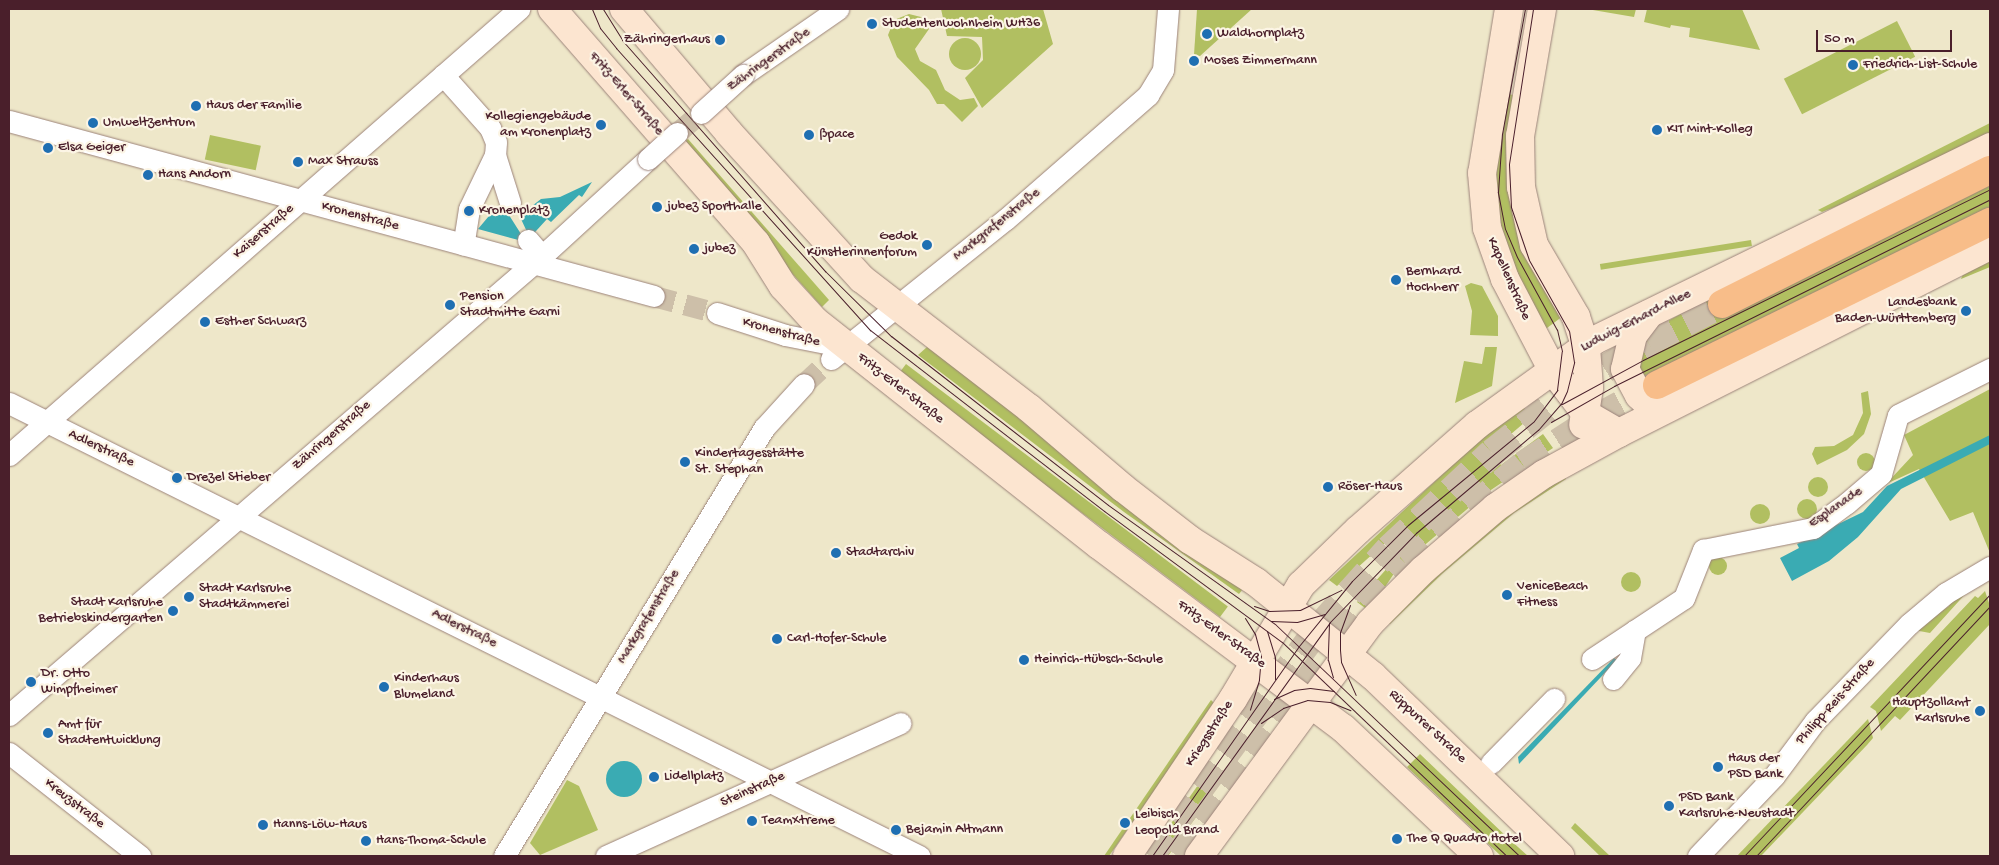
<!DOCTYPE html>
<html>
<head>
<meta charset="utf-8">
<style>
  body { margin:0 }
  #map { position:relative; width:1999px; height:865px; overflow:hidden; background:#eee7c9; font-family:"Gochi Hand",sans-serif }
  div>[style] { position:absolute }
  .green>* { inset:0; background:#b1bf61; transform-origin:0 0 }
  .round { border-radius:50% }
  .water>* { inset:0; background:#3aabb3 }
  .pier>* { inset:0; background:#eee7c9 }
  .street-tunnel>* { height:21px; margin-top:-10.5px; transform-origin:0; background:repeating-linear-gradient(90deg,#cdbfa9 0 21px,transparent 0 32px) }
  .primary-tunnel>* { height:28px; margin-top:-14px; transform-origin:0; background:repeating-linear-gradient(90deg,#cdbfa9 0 28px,transparent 0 42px) }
  .roads { filter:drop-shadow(0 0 1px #9c837a) drop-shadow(0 0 1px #9c837a) }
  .street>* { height:21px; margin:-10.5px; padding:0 10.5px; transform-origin:10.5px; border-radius:10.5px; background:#fff }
  .secondary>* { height:28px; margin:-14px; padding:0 14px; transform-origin:14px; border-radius:14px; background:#fce5d0 }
  .primary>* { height:28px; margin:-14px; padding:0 14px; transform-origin:14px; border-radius:14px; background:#f8bd89 }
  .tram>* { height:1px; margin:-0.5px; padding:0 0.5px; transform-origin:0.5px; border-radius:0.5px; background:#4a1f2b }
  .bridges { filter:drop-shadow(0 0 1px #9c837a) drop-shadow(0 0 1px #9c837a) }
  .street-bridge>* { height:21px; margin:-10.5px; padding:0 10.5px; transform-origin:10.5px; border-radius:10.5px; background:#fff }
  .dots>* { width:14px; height:14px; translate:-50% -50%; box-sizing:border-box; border:2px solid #fcf5e5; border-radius:50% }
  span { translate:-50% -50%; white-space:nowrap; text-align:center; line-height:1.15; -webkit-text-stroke:4.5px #fcf5e5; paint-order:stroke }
  .poi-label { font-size:14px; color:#4a1f2b }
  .left { translate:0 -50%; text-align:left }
  .right { translate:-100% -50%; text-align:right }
  .street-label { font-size:14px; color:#4a1f2b }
  .frame { position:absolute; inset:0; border:10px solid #4a1f2b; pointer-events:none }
  .scale { position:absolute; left:1816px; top:30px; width:136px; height:22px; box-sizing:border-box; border:2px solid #4a1f2b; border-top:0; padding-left:6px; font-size:15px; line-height:18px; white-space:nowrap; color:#4a1f2b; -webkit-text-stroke:4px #fcf5e5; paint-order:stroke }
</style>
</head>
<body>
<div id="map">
  <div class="green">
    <div style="clip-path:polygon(941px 9px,1043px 9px,1053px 44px,982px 108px,965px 78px,983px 60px,982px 37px,947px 36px)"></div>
    <div style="clip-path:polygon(1197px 9px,1252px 9px,1200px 56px,1194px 55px)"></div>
    <div style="clip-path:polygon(1587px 9px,1636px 9px,1634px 17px)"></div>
    <div style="clip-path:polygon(1647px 9px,1742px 9px,1760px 50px,1689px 37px,1690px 28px,1671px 25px,1670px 28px,1644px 22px)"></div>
    <div style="clip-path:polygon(909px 14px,921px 17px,929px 29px,915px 49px,920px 61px,936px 70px,945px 90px,960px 100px,974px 98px,978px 106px,962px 122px,944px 104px,937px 104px,929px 90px,897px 57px,888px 35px,894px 20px)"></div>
    <div style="left:1897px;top:21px;width:40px;height:127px;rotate:63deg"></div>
    <div class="round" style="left:949px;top:38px;width:32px;height:32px"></div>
    <div style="clip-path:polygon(1503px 93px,1523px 97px,1514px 153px,1567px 313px,1543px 331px,1521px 291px,1490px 197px)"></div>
    <div style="clip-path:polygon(1990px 123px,1990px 134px,1865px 195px,1822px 212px,1818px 210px)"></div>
    <div style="left:210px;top:135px;width:52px;height:25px;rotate:12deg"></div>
    <div style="clip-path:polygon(688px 139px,829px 300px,822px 307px,679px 147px)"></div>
    <div style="clip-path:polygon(1990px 180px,1990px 211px,1645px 391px,1635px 354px,1655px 328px,1695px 306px)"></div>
    <div style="left:1751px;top:240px;width:6px;height:153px;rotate:81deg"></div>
    <div style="clip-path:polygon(1990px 254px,1990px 267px,1961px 279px,1963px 274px)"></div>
    <div style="clip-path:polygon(1471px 283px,1482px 286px,1498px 316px,1498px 336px,1470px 335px,1472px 311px,1465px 286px)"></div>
    <div style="clip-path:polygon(927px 347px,1246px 585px,1239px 594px,1124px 512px,918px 355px)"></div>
    <div style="clip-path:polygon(1485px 347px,1497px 347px,1492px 386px,1455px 403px,1464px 361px,1482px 364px)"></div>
    <div style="left:906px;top:364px;width:403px;height:13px;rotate:37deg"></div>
    <div style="clip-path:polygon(1990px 389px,1990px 553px,1973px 512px,1950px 521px,1919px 469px,1886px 484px,1913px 455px,1904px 435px)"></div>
    <div style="clip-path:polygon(1868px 391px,1871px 414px,1864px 434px,1847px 450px,1817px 465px,1812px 454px,1815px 447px,1834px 446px,1853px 435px,1863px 413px,1861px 393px)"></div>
    <div style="clip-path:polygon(1520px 402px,1531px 417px,1490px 452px,1501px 465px,1543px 434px,1553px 448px,1485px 494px,1420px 549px,1393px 575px,1369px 611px,1357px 602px,1398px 556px,1385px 543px,1337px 586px,1329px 580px)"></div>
    <div class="round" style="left:1857px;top:453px;width:18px;height:18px"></div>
    <div style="clip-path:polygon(1564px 473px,1566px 479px,1514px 513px,1443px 573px,1390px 624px,1386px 623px,1453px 555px)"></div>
    <div class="round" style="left:1808px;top:477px;width:20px;height:20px"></div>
    <div class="round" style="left:1797px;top:499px;width:20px;height:20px"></div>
    <div class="round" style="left:1750px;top:504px;width:20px;height:20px"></div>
    <div class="round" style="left:1709px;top:557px;width:18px;height:18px"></div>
    <div class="round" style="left:1621px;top:572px;width:20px;height:20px"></div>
    <div style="clip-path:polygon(1968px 591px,1930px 633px,1914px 630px,1949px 606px,1950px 600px)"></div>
    <div style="clip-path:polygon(1985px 591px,1990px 606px,1990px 624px,1900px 720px,1895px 716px,1881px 731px,1876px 711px,1870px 707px,1975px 596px,1978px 598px)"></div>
    <div style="clip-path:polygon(1211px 700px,1214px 703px,1176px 760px,1109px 856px,1104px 856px)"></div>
    <div style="clip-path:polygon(1868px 719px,1873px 738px,1867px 745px,1761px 856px,1737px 856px)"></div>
    <div style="clip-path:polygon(1420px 754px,1508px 838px,1528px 856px,1501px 856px,1407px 767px)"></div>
    <div style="clip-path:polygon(1203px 778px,1217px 788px,1168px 856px,1148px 856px)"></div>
    <div style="clip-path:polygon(567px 780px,579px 786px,598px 830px,540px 855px,530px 843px)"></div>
    <div style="clip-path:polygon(1575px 823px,1610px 856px,1600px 856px,1571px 828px)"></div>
  </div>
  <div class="water">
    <div style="clip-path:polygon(592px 182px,582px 197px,579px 195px,551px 222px,547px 219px,526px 242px,478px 229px,494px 210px,507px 212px,518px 207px,532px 206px,541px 199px,560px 197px)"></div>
    <div style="clip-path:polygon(1990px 435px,1990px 444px,1901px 489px,1858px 537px,1829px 561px,1792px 581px,1780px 558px,1799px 548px,1797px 544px,1863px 512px,1887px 486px)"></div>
    <div style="clip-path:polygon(1614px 658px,1617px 660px,1519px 764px,1518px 757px)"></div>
    <div class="round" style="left:606px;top:761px;width:36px;height:36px"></div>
  </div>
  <div class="pier">
    <div style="clip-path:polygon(518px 209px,521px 219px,528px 234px,521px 234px,507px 212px)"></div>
  </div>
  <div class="street-tunnel">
    <div style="left:677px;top:133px;width:31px;rotate:-40deg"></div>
    <div style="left:654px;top:296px;width:65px;rotate:15.1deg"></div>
    <div style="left:804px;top:384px;width:37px;rotate:-43deg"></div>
  </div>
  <div class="primary-tunnel">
    <div style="left:1150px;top:856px;width:287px;rotate:-53.5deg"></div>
    <div style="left:1321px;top:625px;width:102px;rotate:-48.2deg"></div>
    <div style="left:1389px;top:549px;width:141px;rotate:-43deg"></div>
    <div style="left:1492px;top:453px;width:99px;rotate:-38.8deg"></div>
    <div style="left:1569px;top:391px;width:93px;rotate:-31.8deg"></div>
    <div style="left:1648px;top:342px;width:83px;rotate:-27.2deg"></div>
    <div style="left:1177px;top:856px;width:271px;rotate:-53.3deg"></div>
    <div style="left:1339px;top:639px;width:101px;rotate:-48.2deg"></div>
    <div style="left:1406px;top:564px;width:153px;rotate:-40.2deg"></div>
    <div style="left:1523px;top:465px;width:87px;rotate:-32.8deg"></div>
    <div style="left:1596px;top:418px;width:69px;rotate:-28.4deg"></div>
  </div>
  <div class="roads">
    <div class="street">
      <div style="left:443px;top:75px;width:71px;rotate:48.4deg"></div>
      <div style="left:490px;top:128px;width:15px;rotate:67deg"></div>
      <div style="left:496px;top:142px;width:13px;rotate:94deg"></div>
      <div style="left:495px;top:155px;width:60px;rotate:115.7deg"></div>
      <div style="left:469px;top:209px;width:36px;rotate:99deg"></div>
      <div style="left:743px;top:75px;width:116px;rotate:-34.8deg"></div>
      <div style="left:9px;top:121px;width:668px;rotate:15.18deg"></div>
      <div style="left:495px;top:155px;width:50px;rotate:72.6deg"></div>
      <div style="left:528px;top:240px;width:21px;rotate:49deg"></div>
      <div style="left:717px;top:313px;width:71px;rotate:17.9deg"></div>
      <div style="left:785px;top:335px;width:62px;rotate:11.1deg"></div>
      <div style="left:831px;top:359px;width:224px;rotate:-38.7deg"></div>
      <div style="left:1006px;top:219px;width:189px;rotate:-41.1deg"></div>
      <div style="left:1148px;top:95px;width:29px;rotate:-59deg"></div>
      <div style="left:1163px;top:70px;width:61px;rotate:-85.3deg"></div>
      <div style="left:9px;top:403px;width:1017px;rotate:26.46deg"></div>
      <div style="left:9px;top:455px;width:678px;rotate:-41.17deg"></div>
      <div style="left:1592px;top:659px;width:110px;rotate:-33.5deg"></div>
      <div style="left:1684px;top:598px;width:52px;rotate:-68.4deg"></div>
      <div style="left:1703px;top:550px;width:112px;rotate:-11.3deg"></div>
      <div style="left:1813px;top:528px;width:42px;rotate:-36.3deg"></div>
      <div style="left:1847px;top:503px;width:45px;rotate:-40.5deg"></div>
      <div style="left:1881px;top:474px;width:61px;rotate:-73.9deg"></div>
      <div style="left:1898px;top:415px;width:103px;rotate:-26.6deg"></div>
      <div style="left:1613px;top:679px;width:27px;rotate:-51deg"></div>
      <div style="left:1630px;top:658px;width:28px;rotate:-80deg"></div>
      <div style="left:9px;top:715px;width:703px;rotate:-40.73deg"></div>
      <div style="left:542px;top:256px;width:144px;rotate:-42.5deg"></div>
      <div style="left:9px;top:753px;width:167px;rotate:38.2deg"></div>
      <div style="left:1491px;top:763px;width:90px;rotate:-45.5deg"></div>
      <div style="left:504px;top:856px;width:501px;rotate:-58.72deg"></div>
      <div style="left:764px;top:428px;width:59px;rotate:-47.7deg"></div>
      <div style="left:606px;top:856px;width:323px;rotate:-24.3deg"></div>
      <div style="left:1698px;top:856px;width:110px;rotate:-46.5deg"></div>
      <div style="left:1774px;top:776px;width:69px;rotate:-53.3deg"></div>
      <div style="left:1815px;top:721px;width:135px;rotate:-45.9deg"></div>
      <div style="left:1909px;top:624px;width:48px;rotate:-40deg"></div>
      <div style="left:1946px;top:593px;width:51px;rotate:-30.6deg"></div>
    </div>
    <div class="secondary">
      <div style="left:552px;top:9px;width:310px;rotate:48.9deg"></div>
      <div style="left:756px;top:243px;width:51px;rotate:57.9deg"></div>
      <div style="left:783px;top:286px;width:47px;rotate:47.6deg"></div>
      <div style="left:815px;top:321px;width:362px;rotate:38.3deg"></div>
      <div style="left:1099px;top:545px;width:305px;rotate:36.9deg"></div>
      <div style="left:1343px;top:728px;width:187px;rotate:43.3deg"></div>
      <div style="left:624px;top:9px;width:162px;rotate:49.7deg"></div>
      <div style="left:729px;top:133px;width:197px;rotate:47.7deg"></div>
      <div style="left:862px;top:279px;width:211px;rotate:37.7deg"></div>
      <div style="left:1029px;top:408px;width:123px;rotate:40.4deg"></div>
      <div style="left:1123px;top:488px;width:85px;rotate:37.8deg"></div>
      <div style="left:1190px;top:540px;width:78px;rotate:32.5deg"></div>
      <div style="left:1256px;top:582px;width:150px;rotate:38.8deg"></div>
      <div style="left:1373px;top:676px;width:260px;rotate:43.9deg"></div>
      <div style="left:1509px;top:9px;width:166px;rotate:99.3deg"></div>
      <div style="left:1482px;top:173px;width:55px;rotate:84.8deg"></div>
      <div style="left:1487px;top:228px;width:54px;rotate:70.6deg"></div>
      <div style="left:1505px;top:279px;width:102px;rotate:62.4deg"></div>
      <div style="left:1552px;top:369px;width:56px;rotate:52.9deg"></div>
      <div style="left:1586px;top:414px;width:38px;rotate:30deg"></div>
      <div style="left:1542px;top:9px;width:129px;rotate:99.8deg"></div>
      <div style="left:1520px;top:136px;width:51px;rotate:88.9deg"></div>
      <div style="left:1521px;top:187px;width:59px;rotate:77.4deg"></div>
      <div style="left:1534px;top:245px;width:83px;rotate:59.7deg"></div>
      <div style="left:1576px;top:317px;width:32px;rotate:72deg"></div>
      <div style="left:1586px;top:347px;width:41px;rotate:85.8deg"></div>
      <div style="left:1589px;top:388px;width:37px;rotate:99deg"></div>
      <div style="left:1649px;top:314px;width:26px;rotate:127deg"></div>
      <div style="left:1633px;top:335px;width:35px;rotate:103deg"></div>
      <div style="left:1625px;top:369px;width:30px;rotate:62deg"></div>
      <div style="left:1639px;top:395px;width:10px;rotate:45deg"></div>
      <div style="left:1646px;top:402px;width:22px;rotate:16deg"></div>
      <div style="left:1127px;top:856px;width:189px;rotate:-56deg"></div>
      <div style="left:1233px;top:699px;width:133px;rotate:-59.2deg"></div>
      <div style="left:1301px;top:585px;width:79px;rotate:-44deg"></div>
      <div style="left:1358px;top:530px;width:159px;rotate:-41.4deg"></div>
      <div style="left:1477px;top:425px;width:145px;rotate:-35.8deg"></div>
      <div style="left:1595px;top:340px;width:440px;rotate:-26deg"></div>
      <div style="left:1199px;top:856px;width:289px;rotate:-53.7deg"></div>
      <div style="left:1370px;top:623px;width:75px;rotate:-45deg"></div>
      <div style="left:1423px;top:570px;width:95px;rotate:-40.7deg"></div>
      <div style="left:1495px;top:508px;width:60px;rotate:-34.8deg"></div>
      <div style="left:1544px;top:474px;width:85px;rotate:-28.7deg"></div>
      <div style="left:1619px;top:433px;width:415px;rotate:-26.8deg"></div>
    </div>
    <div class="primary">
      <div style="left:1722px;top:304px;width:300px;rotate:-26.6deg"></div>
      <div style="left:1657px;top:385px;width:371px;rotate:-26.1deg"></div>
    </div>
  </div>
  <div class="tram">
    <div style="left:592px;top:9px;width:21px;rotate:67deg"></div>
    <div style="left:600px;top:28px;width:26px;rotate:51deg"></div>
    <div style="left:616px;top:48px;width:380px;rotate:48deg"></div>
    <div style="left:870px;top:330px;width:296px;rotate:37.7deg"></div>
    <div style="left:1104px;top:511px;width:221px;rotate:36.4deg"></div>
    <div style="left:1282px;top:642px;width:311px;rotate:43.6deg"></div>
    <div style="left:603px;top:9px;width:36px;rotate:58deg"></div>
    <div style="left:622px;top:40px;width:308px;rotate:48.7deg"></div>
    <div style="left:825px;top:271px;width:93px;rotate:44.6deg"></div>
    <div style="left:891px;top:336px;width:275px;rotate:37.9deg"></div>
    <div style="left:1108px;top:505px;width:206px;rotate:35.5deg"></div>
    <div style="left:1276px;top:625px;width:335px;rotate:43.5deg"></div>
    <div style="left:1562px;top:404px;width:92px;rotate:-28.5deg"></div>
    <div style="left:1643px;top:360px;width:387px;rotate:-26.2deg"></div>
    <div style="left:1551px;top:422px;width:73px;rotate:-29.7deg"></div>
    <div style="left:1614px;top:386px;width:420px;rotate:-26.4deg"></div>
    <div style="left:1350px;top:605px;width:29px;rotate:110deg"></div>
    <div style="left:1340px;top:632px;width:18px;rotate:90deg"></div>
    <div style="left:1340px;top:650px;width:12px;rotate:85deg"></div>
    <div style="left:1341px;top:662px;width:36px;rotate:66deg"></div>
    <div style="left:1254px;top:606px;width:16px;rotate:18deg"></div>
    <div style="left:1269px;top:611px;width:31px;rotate:-2deg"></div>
    <div style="left:1300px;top:610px;width:46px;rotate:-26deg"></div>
    <div style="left:1245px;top:618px;width:19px;rotate:58deg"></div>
    <div style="left:1255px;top:634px;width:23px;rotate:75deg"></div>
    <div style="left:1261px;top:656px;width:24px;rotate:95deg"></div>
    <div style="left:1259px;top:680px;width:31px;rotate:107deg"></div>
    <div style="left:1271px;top:621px;width:26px;rotate:2deg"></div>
    <div style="left:1297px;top:622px;width:29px;rotate:-16deg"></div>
    <div style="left:1329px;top:623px;width:37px;rotate:92deg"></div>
    <div style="left:1328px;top:660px;width:18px;rotate:74deg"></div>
    <div style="left:1267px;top:631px;width:27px;rotate:73deg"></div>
    <div style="left:1275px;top:657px;width:22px;rotate:90deg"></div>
    <div style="left:1274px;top:699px;width:22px;rotate:-24deg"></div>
    <div style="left:1294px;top:690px;width:16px;rotate:-7deg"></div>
    <div style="left:1310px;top:688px;width:24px;rotate:7deg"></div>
    <div style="left:1261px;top:723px;width:27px;rotate:-34deg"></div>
    <div style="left:1283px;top:708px;width:25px;rotate:-18deg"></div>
    <div style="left:1307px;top:700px;width:23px;rotate:5deg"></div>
    <div style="left:1330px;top:702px;width:22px;rotate:22deg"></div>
    <div style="left:1152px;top:856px;width:256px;rotate:-55deg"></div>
    <div style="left:1299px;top:646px;width:84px;rotate:-50.8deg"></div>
    <div style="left:1352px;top:581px;width:79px;rotate:-45deg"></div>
    <div style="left:1408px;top:525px;width:163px;rotate:-39.5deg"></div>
    <div style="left:1534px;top:421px;width:39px;rotate:-53deg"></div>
    <div style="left:1557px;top:390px;width:39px;rotate:-83deg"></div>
    <div style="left:1562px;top:351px;width:22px;rotate:-103deg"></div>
    <div style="left:1557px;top:330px;width:83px;rotate:-118.7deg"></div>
    <div style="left:1517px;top:257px;width:30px;rotate:-113deg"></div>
    <div style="left:1505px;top:229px;width:38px;rotate:-101deg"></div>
    <div style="left:1498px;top:192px;width:58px;rotate:-86.1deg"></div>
    <div style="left:1502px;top:134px;width:127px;rotate:-79.6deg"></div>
    <div style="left:1162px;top:856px;width:288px;rotate:-54.3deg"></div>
    <div style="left:1330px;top:622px;width:124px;rotate:-46deg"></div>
    <div style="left:1416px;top:533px;width:160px;rotate:-40.2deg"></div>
    <div style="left:1538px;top:430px;width:35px;rotate:-49deg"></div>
    <div style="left:1561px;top:404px;width:14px;rotate:-65deg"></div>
    <div style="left:1567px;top:391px;width:30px;rotate:-76deg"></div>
    <div style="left:1574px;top:362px;width:31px;rotate:-99deg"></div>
    <div style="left:1569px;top:331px;width:81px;rotate:-119.4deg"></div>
    <div style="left:1529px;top:260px;width:56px;rotate:-108.8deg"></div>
    <div style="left:1511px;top:207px;width:43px;rotate:-92.7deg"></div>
    <div style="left:1509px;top:164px;width:157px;rotate:-81.2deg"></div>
    <div style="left:1744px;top:856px;width:359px;rotate:-46.8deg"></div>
    <div style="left:1756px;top:856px;width:342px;rotate:-46.9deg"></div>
  </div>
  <div class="bridges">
    <div class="street-bridge">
      <div style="left:701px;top:113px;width:57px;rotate:-42.1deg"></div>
      <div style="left:648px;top:159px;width:39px;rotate:-42deg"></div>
    </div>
  </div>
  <div class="dots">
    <div style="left:872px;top:24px;background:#1f6fb2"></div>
    <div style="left:1207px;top:34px;background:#1f6fb2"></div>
    <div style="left:720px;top:40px;background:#1f6fb2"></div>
    <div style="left:1194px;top:61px;background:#1f6fb2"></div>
    <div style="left:1853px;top:65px;background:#1f6fb2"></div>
    <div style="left:196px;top:106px;background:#1f6fb2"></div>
    <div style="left:93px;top:123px;background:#1f6fb2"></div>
    <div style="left:601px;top:125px;background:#1f6fb2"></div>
    <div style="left:1657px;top:130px;background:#1f6fb2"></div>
    <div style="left:809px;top:135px;background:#1f6fb2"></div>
    <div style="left:48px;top:148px;background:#1f6fb2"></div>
    <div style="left:298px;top:162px;background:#1f6fb2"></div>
    <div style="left:148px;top:175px;background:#1f6fb2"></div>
    <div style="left:657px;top:207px;background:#1f6fb2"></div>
    <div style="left:469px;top:211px;background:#1f6fb2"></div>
    <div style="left:927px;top:245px;background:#1f6fb2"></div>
    <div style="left:694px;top:249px;background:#1f6fb2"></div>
    <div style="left:1396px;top:280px;background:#1f6fb2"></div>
    <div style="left:450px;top:305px;background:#1f6fb2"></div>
    <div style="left:1966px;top:311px;background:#1f6fb2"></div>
    <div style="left:205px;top:322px;background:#1f6fb2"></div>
    <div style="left:685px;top:462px;background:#1f6fb2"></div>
    <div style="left:177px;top:478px;background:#1f6fb2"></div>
    <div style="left:1328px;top:487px;background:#1f6fb2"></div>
    <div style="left:836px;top:553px;background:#1f6fb2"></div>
    <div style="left:1507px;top:595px;background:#1f6fb2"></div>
    <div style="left:189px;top:597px;background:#1f6fb2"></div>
    <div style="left:173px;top:611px;background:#1f6fb2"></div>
    <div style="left:777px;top:639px;background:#1f6fb2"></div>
    <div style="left:1024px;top:660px;background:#1f6fb2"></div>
    <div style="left:31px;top:682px;background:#1f6fb2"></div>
    <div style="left:384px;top:687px;background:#1f6fb2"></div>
    <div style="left:1980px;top:711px;background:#1f6fb2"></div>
    <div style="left:48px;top:733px;background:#1f6fb2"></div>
    <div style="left:1718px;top:767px;background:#1f6fb2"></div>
    <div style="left:654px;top:777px;background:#1f6fb2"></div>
    <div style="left:1669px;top:806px;background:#1f6fb2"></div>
    <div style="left:752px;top:821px;background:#1f6fb2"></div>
    <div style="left:1125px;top:823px;background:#1f6fb2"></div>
    <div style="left:263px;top:825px;background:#1f6fb2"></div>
    <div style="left:896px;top:830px;background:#1f6fb2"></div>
    <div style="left:1397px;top:839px;background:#1f6fb2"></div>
    <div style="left:366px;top:841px;background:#1f6fb2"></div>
  </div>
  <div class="poi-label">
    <span class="left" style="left:882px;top:24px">Studentenwohnheim WH36</span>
    <span class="left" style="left:1217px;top:34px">Waldhornplatz</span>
    <span class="right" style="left:710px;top:40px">Zähringerhaus</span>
    <span class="left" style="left:1204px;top:61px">Moses Zimmermann</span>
    <span class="left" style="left:1863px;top:65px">Friedrich-List-Schule</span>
    <span class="left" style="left:206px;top:106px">Haus der Familie</span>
    <span class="right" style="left:591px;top:125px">Kollegiengebäude<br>am Kronenplatz</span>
    <span class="left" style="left:103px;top:123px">Umweltzentrum</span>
    <span class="left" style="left:1667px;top:130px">KIT Mint-Kolleg</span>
    <span class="left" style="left:819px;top:135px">ßpace</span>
    <span class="left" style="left:58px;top:148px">Elsa Geiger</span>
    <span class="left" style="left:308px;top:162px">Max Strauss</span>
    <span class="left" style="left:158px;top:175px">Hans Andorn</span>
    <span class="left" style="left:667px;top:207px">jubez Sporthalle</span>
    <span class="left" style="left:479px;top:211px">Kronenplatz</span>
    <span class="right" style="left:917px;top:245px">Gedok<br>Künstlerinnenforum</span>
    <span class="left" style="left:704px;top:249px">jubez</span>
    <span class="left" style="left:1406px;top:280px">Bernhard<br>Hochherr</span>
    <span class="left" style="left:460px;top:305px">Pension<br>Stadtmitte Garni</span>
    <span class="right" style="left:1956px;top:311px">Landesbank<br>Baden-Württemberg</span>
    <span class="left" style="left:215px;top:322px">Esther Schwarz</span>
    <span class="left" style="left:695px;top:462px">Kindertagesstätte<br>St. Stephan</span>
    <span class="left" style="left:187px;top:478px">Drezel Stieber</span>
    <span class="left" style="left:1338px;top:487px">Röser-Haus</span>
    <span class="left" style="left:846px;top:553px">Stadtarchiv</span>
    <span class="left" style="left:1517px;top:595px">VeniceBeach<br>Fitness</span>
    <span class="left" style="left:199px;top:597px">Stadt Karlsruhe<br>Stadtkämmerei</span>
    <span class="right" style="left:163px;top:611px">Stadt Karlsruhe<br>Betriebskindergarten</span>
    <span class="left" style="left:787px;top:639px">Carl-Hofer-Schule</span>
    <span class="left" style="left:1034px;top:660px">Heinrich-Hübsch-Schule</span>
    <span class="left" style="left:41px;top:682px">Dr. Otto<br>Wimpfheimer</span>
    <span class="left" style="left:394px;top:687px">Kinderhaus<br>Blumeland</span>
    <span class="right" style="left:1970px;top:711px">Hauptzollamt<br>Karlsruhe</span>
    <span class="left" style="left:58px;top:733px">Amt für<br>Stadtentwicklung</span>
    <span class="left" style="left:1728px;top:767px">Haus der<br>PSD Bank</span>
    <span class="left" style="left:664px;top:777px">Lidellplatz</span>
    <span class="left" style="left:1679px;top:806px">PSD Bank<br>Karlsruhe-Neustadt</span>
    <span class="left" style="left:1135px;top:823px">Leibisch<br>Leopold Brand</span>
    <span class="left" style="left:762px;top:821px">TeamXtreme</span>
    <span class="left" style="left:273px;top:825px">Hanns-Löw-Haus</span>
    <span class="left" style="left:906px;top:830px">Bejamin Altmann</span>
    <span class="left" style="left:1407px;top:839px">The Q Quadro Hotel</span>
    <span class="left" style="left:376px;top:841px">Hans-Thoma-Schule</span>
  </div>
  <div class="street-label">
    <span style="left:769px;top:60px;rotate:-36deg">Zähringerstraße</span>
    <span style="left:626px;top:94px;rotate:49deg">Fritz-Erler-Straße</span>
    <span style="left:360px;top:217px;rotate:15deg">Kronenstraße</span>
    <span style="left:997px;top:225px;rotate:-39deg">Markgrafenstraße</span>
    <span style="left:264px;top:232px;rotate:-41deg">Kaiserstraße</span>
    <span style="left:1508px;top:279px;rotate:66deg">Kapellenstraße</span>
    <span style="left:1636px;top:321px;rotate:-27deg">Ludwig-Erhard-Allee</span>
    <span style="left:781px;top:333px;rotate:15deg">Kronenstraße</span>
    <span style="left:900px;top:389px;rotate:38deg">Fritz-Erler-Straße</span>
    <span style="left:332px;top:436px;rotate:-41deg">Zähringerstraße</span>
    <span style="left:101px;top:449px;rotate:25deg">Adlerstraße</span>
    <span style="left:1836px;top:508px;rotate:-35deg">Esplanade</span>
    <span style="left:649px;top:617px;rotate:-59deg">Markgrafenstraße</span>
    <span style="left:464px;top:629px;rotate:26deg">Adlerstraße</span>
    <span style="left:1221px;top:635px;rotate:36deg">Fritz-Erler-Straße</span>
    <span style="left:1836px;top:702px;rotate:-48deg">Philipp-Reis-Straße</span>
    <span style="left:1427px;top:727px;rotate:43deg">Rüppurrer Straße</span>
    <span style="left:1210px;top:734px;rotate:-57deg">Kriegsstraße</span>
    <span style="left:753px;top:790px;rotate:-24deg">Steinstraße</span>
    <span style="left:74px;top:804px;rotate:38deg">Kreuzstraße</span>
  </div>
  <div class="frame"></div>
  <div class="scale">50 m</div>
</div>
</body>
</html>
